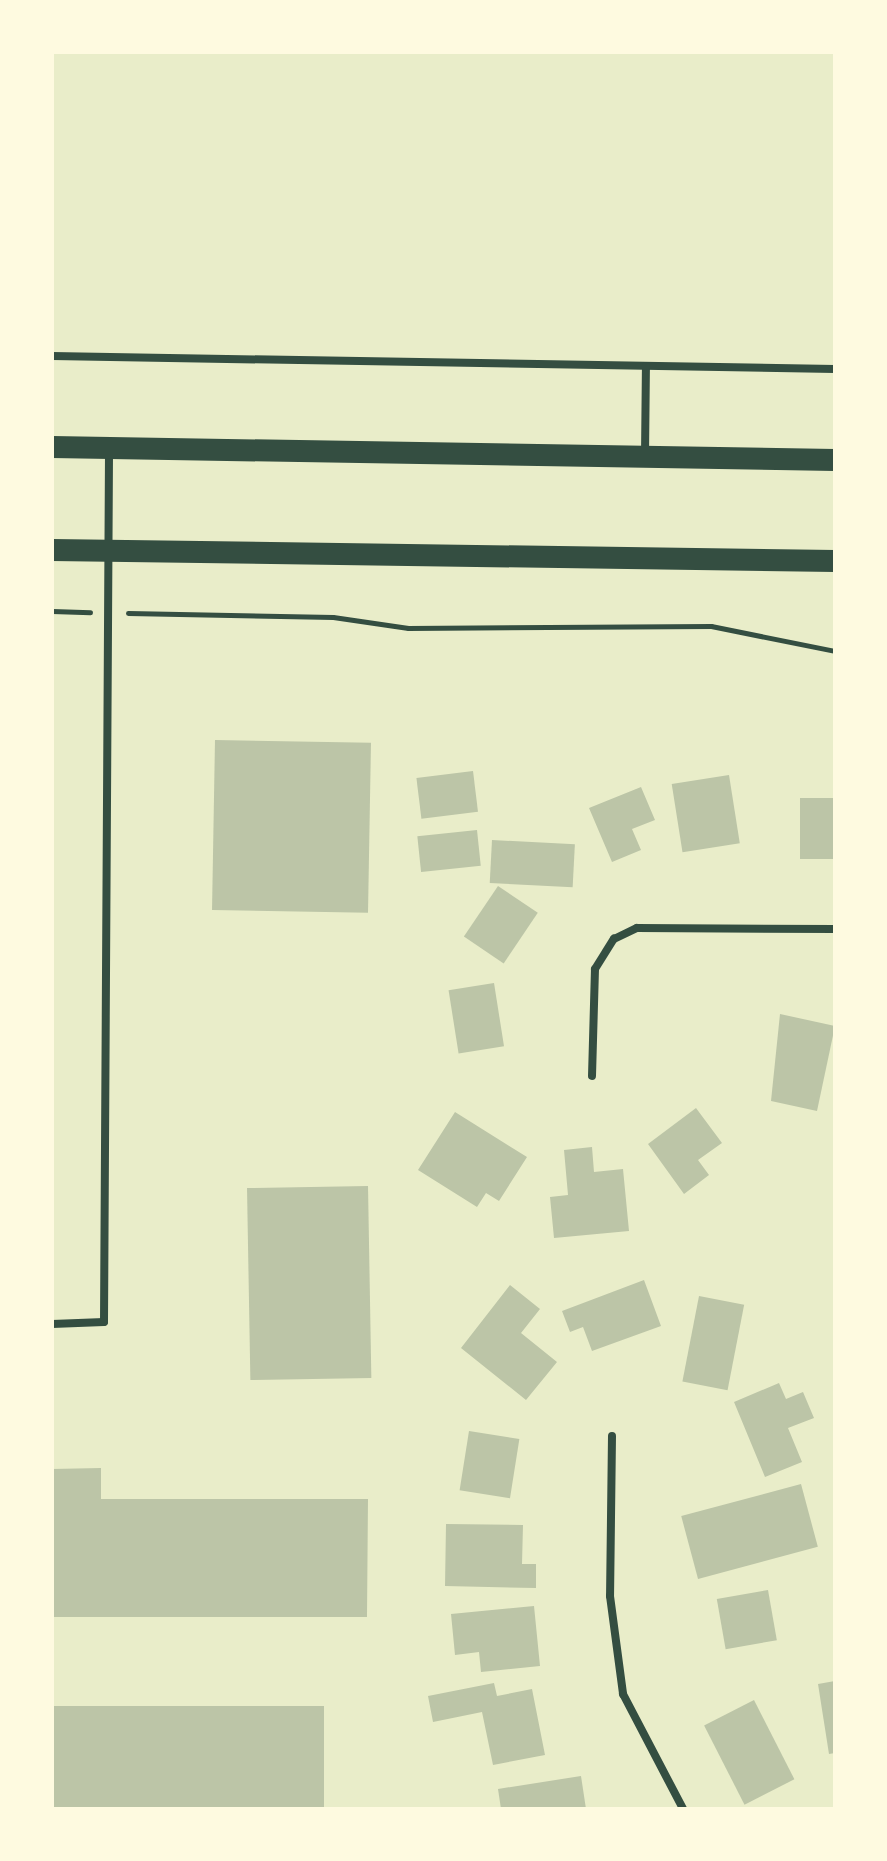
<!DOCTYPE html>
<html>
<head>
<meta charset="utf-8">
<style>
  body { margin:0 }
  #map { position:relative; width:887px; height:1861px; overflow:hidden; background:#e9edc9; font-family:Quicksand,sans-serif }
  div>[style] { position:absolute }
  .building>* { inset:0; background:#bcc5a7; transform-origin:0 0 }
  .path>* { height:5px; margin:-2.5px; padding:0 2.5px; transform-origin:2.5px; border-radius:2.5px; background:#344e41 }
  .minor>* { height:8px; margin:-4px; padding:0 4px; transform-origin:4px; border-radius:4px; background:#344e41 }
  .trunk>* { height:22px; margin:-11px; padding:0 11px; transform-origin:11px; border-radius:11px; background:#344e41 }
  span { translate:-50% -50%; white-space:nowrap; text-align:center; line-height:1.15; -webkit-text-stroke:8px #fefae0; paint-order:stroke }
  .frame { position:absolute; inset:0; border:54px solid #fefae0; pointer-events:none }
</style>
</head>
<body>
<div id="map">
  <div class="building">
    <div style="left:215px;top:740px;width:156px;height:170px;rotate:1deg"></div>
    <div style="left:473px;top:771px;width:41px;height:57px;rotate:83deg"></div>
    <div style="left:729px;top:775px;width:69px;height:58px;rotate:81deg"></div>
    <div style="clip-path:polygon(641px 787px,655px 820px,632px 829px,641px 850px,612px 862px,589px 808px)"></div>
    <div style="left:835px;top:798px;width:61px;height:35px;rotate:90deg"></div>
    <div style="left:477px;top:830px;width:36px;height:60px;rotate:84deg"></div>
    <div style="left:492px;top:840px;width:83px;height:43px;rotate:3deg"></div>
    <div style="left:498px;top:886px;width:48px;height:61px;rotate:34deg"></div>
    <div style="left:494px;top:983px;width:64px;height:46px;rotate:81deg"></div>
    <div style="clip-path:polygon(780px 1014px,835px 1026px,817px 1111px,771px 1101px)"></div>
    <div style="clip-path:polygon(696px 1108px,722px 1143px,698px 1160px,709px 1175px,684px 1194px,648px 1144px)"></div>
    <div style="clip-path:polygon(455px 1112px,527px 1157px,499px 1201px,486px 1193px,477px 1207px,418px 1170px)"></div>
    <div style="clip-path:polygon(592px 1147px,594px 1172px,623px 1169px,629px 1231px,554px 1238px,550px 1197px,568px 1195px,564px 1150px)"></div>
    <div style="left:368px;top:1186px;width:192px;height:121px;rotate:89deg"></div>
    <div style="clip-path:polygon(644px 1280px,661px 1326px,592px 1351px,583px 1327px,570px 1332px,562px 1311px)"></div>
    <div style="clip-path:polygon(510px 1285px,540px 1309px,521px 1333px,557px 1362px,526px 1400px,461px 1348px)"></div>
    <div style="left:699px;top:1296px;width:46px;height:87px;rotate:11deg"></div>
    <div style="clip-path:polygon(779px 1383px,786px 1399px,803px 1392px,814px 1418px,788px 1428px,802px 1462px,765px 1477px,734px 1402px)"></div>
    <div style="left:469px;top:1431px;width:51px;height:60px;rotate:9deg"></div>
    <div style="clip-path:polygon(101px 1468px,101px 1499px,368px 1499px,367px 1617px,52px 1617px,52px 1469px)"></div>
    <div style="left:801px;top:1484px;width:65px;height:124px;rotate:75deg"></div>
    <div style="clip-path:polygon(446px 1524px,523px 1525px,522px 1564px,536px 1564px,536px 1588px,445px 1586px)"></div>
    <div style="left:768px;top:1590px;width:51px;height:52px;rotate:80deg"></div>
    <div style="clip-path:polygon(534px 1606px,540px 1666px,481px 1672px,479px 1652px,455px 1655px,451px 1614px)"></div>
    <div style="clip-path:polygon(835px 1681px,835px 1753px,829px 1754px,818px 1684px)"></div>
    <div style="clip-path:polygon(494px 1683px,497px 1696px,532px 1689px,545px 1755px,493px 1765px,482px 1712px,433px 1722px,428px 1696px)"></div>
    <div style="left:754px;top:1700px;width:89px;height:56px;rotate:63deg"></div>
    <div style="left:52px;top:1706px;width:272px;height:103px"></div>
    <div style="clip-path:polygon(581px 1776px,586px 1809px,501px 1809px,498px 1789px)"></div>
  </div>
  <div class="path">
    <div style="left:52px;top:611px;width:38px;rotate:2deg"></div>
    <div style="left:128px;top:613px;width:205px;rotate:1.1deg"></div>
    <div style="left:333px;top:617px;width:76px;rotate:8.3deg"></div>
    <div style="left:408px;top:628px;width:303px;rotate:-0.4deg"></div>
    <div style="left:711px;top:626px;width:126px;rotate:11.4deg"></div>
  </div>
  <div class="minor">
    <div style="left:52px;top:356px;width:783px;rotate:0.95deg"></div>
    <div style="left:645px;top:456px;width:90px;rotate:-89.4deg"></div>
    <div style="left:592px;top:1076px;width:107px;rotate:-88.4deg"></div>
    <div style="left:595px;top:969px;width:36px;rotate:-58deg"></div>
    <div style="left:614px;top:939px;width:25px;rotate:-26deg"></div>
    <div style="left:637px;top:928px;width:198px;rotate:0.3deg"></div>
    <div style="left:52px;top:1324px;width:52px;rotate:-2.2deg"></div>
    <div style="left:104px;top:1322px;width:872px;rotate:-89.67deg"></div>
    <div style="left:612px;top:1436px;width:160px;rotate:90.7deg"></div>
    <div style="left:610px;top:1596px;width:99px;rotate:82.4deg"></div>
    <div style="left:623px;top:1694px;width:130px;rotate:62.4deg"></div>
  </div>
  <div class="trunk">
    <div style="left:52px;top:447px;width:783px;rotate:0.95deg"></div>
    <div style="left:52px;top:550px;width:783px;rotate:0.8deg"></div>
  </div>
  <div class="frame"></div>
</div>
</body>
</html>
